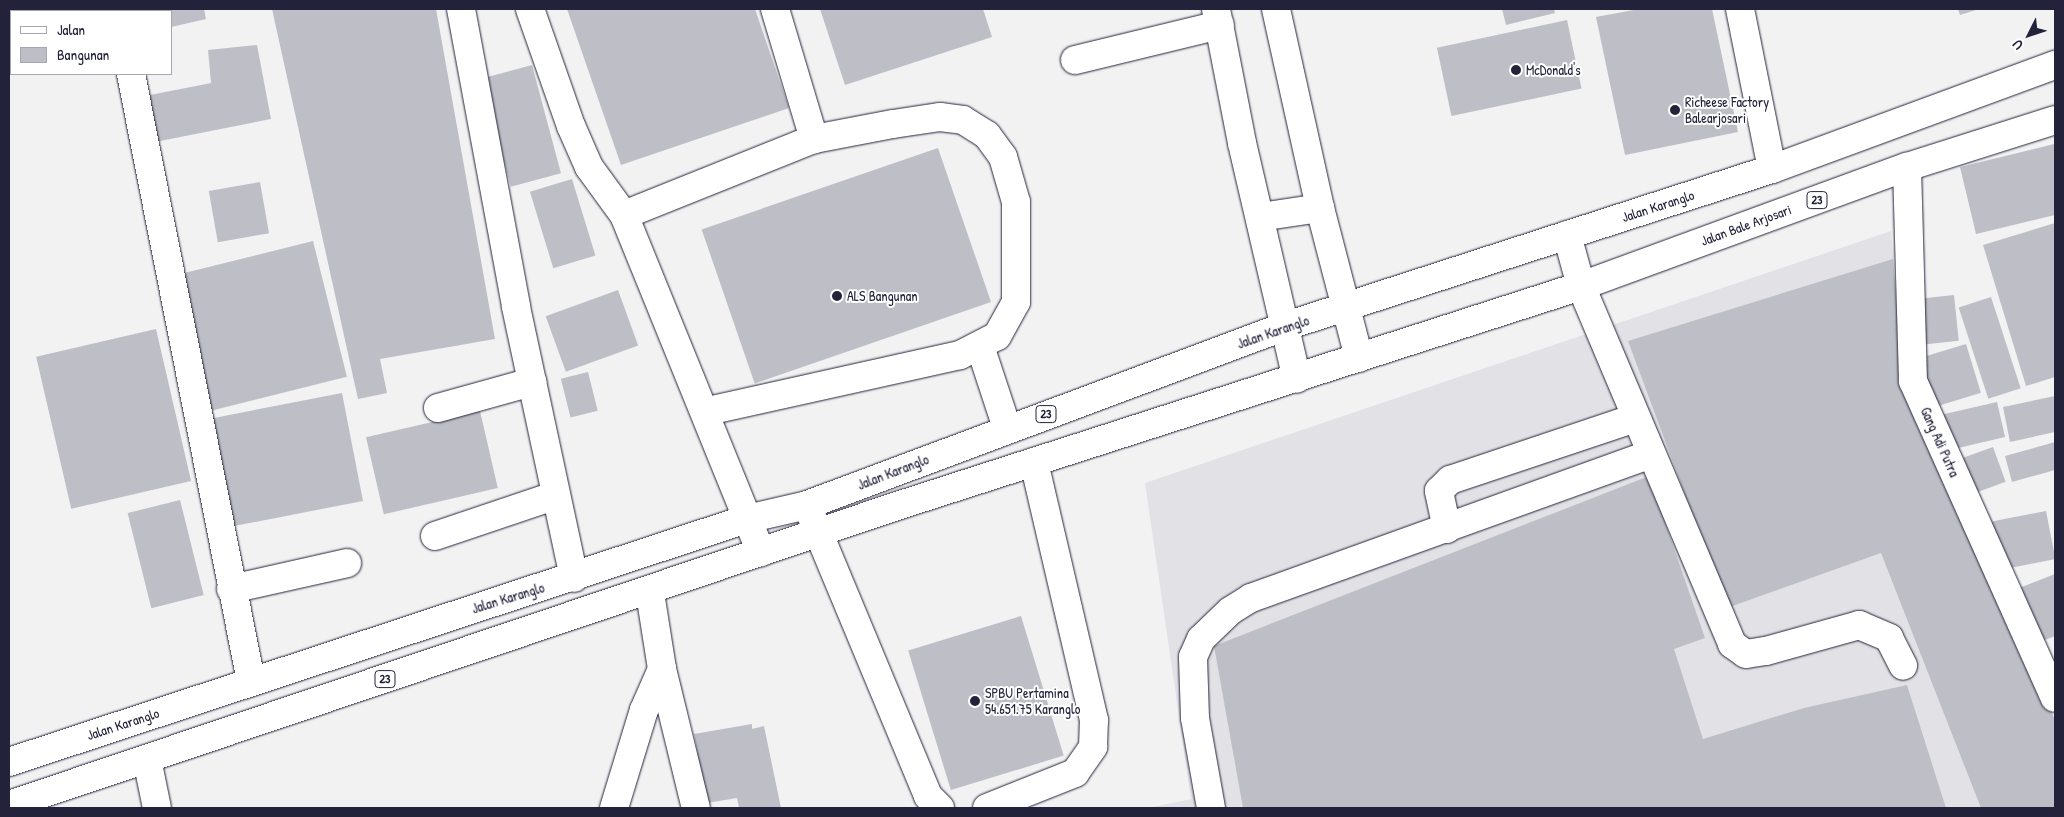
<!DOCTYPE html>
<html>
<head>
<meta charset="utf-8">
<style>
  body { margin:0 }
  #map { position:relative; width:2064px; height:817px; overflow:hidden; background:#f2f2f3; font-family:"Patrick Hand",sans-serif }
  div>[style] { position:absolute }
  .built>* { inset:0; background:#e2e2e6 }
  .building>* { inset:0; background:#bebec6; transform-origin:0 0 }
  .roads { filter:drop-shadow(0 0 1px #22223b) drop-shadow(0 0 1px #22223b) }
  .minor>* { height:28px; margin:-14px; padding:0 14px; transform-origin:14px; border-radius:14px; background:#fff }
  .highway>* { height:28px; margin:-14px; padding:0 14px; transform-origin:14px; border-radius:14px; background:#fff }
  .dots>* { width:14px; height:14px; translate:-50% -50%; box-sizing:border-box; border:2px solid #fff; border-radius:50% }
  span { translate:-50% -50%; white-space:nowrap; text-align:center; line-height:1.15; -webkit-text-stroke:4px #fff; paint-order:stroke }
  .shield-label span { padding:1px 4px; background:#fff; border:1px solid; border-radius:4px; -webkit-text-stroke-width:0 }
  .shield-label { font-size:12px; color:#22223b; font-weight:700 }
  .poi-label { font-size:14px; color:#22223b }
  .left { translate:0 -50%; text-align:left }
  .street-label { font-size:14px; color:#22223b }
  .frame { position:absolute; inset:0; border:10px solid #22223b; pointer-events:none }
  .legend { position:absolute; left:10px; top:10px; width:162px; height:65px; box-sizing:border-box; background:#fff; border:1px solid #a7a7b1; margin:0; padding:6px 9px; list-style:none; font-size:15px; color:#22223b }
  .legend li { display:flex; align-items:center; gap:10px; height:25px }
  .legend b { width:25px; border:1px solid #a7a7b1 }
  .north { position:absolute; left:2004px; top:10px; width:50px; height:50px; -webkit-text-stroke:4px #fff; paint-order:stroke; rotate:229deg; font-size:14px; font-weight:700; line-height:20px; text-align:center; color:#22223b }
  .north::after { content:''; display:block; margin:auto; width:18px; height:22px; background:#22223b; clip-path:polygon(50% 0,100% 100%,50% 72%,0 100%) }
</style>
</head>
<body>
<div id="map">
  <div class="built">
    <div style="clip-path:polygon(1891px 231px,1903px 383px,2055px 720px,2055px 808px,1148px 808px,1191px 799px,1145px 483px)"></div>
  </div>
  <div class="building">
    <div style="clip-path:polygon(151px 9px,204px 9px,206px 19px,171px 27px,171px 11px)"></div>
    <div style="clip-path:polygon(272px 9px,436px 9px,495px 339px,380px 359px,387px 393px,358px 399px)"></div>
    <div style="clip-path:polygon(567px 9px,755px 9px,789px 108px,621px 165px)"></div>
    <div style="clip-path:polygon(820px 9px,983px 9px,992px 37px,845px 85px)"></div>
    <div style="clip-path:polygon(1502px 9px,1554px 9px,1555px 13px,1506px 25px)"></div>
    <div style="clip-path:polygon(1639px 9px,1712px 9px,1738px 132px,1625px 155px,1596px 17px)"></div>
    <div style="clip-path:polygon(1958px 9px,1979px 9px,1960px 15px)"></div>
    <div style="left:1567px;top:20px;width:70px;height:133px;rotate:78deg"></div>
    <div style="clip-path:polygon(257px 45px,271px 119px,155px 142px,145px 96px,211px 83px,208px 50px)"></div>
    <div style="left:532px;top:65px;width:112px;height:52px;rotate:75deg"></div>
    <div style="clip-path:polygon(2054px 144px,2055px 215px,1976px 234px,1960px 167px)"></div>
    <div style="left:938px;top:148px;width:163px;height:250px;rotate:71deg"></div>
    <div style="left:572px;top:179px;width:80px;height:44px;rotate:73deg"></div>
    <div style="left:260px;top:182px;width:52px;height:52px;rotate:80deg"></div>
    <div style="clip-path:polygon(2055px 223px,2055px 377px,2026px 386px,1983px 245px)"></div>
    <div style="left:313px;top:241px;width:140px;height:143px;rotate:76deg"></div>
    <div style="clip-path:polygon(1893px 259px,1903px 383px,2055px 720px,2055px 808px,1981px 808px,1881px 553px,1727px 608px,1628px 341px)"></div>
    <div style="left:618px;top:290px;width:59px;height:77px;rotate:70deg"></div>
    <div style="left:1954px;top:295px;width:46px;height:42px;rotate:84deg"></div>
    <div style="left:1991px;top:297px;width:96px;height:34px;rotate:72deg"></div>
    <div style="left:156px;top:329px;width:156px;height:123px;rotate:77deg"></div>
    <div style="left:1966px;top:344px;width:51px;height:50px;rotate:73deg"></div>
    <div style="left:588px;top:372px;width:40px;height:28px;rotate:76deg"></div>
    <div style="left:342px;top:393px;width:110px;height:137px;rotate:79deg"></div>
    <div style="clip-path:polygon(2055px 396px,2055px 432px,2010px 442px,2003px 407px)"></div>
    <div style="left:1997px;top:402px;width:36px;height:57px;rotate:77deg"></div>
    <div style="left:480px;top:411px;width:79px;height:117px;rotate:77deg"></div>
    <div style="clip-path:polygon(2055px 442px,2055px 470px,2012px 482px,2005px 456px)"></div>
    <div style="left:1993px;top:447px;width:37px;height:42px;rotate:70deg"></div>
    <div style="clip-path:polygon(1649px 476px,1705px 638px,1674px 649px,1703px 739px,1804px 708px,1907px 685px,1946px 808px,1243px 808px,1214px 646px)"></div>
    <div style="left:180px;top:500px;width:98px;height:54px;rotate:76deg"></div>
    <div style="left:2046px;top:511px;width:49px;height:58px;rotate:79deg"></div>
    <div style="clip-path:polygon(2055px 574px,2055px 636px,2040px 642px,2019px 588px)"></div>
    <div style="left:1021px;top:616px;width:146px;height:118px;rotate:73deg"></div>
    <div style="clip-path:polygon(752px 724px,752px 729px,764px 726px,781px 808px,739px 808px,737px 798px,707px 803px,694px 734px)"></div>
  </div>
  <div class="roads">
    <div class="minor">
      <div style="left:118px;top:9px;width:2px;rotate:63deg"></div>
      <div style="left:461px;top:9px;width:303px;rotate:79.5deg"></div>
      <div style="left:516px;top:307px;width:277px;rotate:77.9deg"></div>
      <div style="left:530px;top:9px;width:124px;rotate:70.7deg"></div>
      <div style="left:571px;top:126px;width:45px;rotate:66.3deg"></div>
      <div style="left:589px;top:167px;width:59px;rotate:53.9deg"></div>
      <div style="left:624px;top:215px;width:364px;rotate:67.9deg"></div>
      <div style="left:775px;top:9px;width:136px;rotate:73.3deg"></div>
      <div style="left:1216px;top:9px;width:136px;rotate:79deg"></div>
      <div style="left:1242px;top:143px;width:242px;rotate:76.9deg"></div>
      <div style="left:1276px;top:9px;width:204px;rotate:77.5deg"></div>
      <div style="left:1320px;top:208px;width:155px;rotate:75.4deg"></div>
      <div style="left:1740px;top:9px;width:163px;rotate:78.7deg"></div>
      <div style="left:1075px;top:60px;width:149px;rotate:-13.6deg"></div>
      <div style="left:131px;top:74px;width:619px;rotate:78.82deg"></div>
      <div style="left:1907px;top:167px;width:214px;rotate:88.4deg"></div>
      <div style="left:1913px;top:381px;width:347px;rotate:65.9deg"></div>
      <div style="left:624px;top:215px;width:205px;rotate:-21.8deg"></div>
      <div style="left:814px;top:139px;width:80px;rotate:-10.8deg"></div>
      <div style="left:893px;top:124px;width:48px;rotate:-8.5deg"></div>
      <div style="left:940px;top:117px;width:23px;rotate:7deg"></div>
      <div style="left:963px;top:120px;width:28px;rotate:32deg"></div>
      <div style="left:987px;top:135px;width:27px;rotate:54deg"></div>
      <div style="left:1003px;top:157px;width:47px;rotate:73.9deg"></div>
      <div style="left:1016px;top:202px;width:100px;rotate:90deg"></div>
      <div style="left:1016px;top:302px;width:39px;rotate:119deg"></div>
      <div style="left:997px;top:336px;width:42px;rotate:152.8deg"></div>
      <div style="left:960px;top:355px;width:259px;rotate:167.5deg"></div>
      <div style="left:1260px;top:217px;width:61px;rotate:-8.5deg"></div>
      <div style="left:1567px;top:235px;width:53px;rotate:74.6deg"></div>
      <div style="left:1581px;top:286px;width:389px;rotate:67.1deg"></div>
      <div style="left:1732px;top:644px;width:17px;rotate:36deg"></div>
      <div style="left:1746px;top:654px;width:20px;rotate:-9deg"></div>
      <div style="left:1766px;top:651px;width:97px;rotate:-15.6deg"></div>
      <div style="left:1859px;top:625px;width:33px;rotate:23deg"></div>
      <div style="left:1889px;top:638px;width:31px;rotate:63deg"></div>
      <div style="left:980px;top:346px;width:86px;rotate:71.8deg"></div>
      <div style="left:438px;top:408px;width:98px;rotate:-15.5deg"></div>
      <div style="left:807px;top:505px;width:315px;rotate:67.4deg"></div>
      <div style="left:928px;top:796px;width:17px;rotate:45deg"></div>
      <div style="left:1447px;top:529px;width:39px;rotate:-102deg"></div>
      <div style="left:1439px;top:491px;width:16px;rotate:-45deg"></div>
      <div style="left:1450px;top:480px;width:195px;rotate:-18.5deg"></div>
      <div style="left:435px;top:536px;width:126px;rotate:-18.6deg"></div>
      <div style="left:231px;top:589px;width:119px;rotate:-12.6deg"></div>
      <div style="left:650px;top:593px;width:77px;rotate:81deg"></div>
      <div style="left:662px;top:669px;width:143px;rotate:76.3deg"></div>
      <div style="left:147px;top:759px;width:50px;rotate:78.5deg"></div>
      <div style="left:614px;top:808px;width:102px;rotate:-73deg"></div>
      <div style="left:644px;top:710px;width:45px;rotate:-66.3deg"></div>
      <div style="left:987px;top:808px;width:95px;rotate:-21.7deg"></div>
      <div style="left:1075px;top:773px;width:32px;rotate:-55deg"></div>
      <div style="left:1093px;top:747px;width:27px;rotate:-88deg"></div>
      <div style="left:1094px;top:720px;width:265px;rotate:-103.1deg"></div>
      <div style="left:1211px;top:808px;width:91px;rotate:-100.1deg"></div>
      <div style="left:1195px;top:718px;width:61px;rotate:-91.9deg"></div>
      <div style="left:1193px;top:657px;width:20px;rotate:-66deg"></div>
      <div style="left:1201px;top:639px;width:40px;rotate:-44deg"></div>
      <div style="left:1230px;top:611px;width:25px;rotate:-32deg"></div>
      <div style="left:1251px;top:598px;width:423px;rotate:-19.8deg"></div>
    </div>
    <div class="highway">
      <div style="left:9px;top:762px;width:777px;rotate:-18.23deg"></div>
      <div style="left:747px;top:519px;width:62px;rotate:-13.1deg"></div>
      <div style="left:807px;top:505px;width:508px;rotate:-20.5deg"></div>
      <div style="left:1283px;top:327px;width:514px;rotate:-17.91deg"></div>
      <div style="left:1772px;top:169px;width:302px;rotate:-20.2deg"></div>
      <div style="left:9px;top:805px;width:940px;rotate:-18.61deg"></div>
      <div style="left:900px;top:505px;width:715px;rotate:-17.83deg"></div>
      <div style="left:1581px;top:286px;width:347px;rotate:-20.1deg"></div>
      <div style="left:1907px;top:167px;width:155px;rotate:-17.6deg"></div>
    </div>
  </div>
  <div class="dots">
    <div style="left:1516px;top:70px;background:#22223b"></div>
    <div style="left:1675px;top:110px;background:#22223b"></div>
    <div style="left:837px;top:296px;background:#22223b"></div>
    <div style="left:975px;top:701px;background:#22223b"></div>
  </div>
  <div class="shield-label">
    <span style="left:1817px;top:200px">23</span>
    <span style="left:1046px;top:414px">23</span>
    <span style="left:385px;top:679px">23</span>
  </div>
  <div class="poi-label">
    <span class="left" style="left:1526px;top:70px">McDonald's</span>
    <span class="left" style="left:1685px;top:110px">Richeese Factory<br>Balearjosari</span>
    <span class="left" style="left:847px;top:296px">ALS Bangunan</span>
    <span class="left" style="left:985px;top:701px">SPBU Pertamina<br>54.651.75 Karanglo</span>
  </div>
  <div class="street-label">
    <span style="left:1658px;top:206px;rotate:-18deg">Jalan Karanglo</span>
    <span style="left:1746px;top:225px;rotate:-20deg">Jalan Bale Arjosari</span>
    <span style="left:1273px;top:332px;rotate:-19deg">Jalan Karanglo</span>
    <span style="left:1940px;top:442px;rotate:66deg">Gang Adi Putra</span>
    <span style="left:893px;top:472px;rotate:-21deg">Jalan Karanglo</span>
    <span style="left:508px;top:598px;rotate:-17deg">Jalan Karanglo</span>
    <span style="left:123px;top:724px;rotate:-18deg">Jalan Karanglo</span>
  </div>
  <div class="frame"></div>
  <ul class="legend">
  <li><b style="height:6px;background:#fff"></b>Jalan</li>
  <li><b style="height:14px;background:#bebec6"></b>Bangunan</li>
  </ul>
  <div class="north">U</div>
</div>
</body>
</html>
